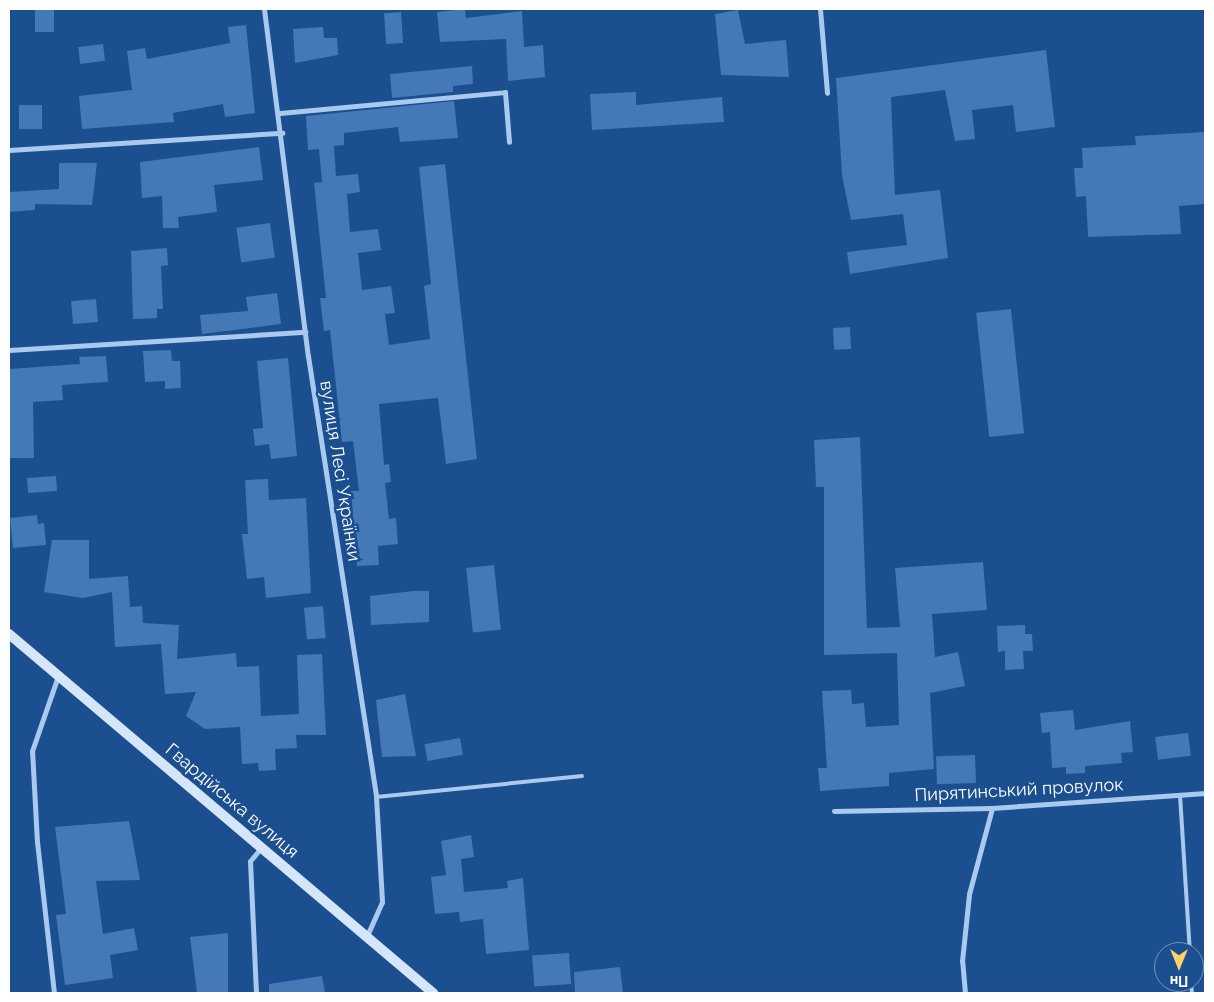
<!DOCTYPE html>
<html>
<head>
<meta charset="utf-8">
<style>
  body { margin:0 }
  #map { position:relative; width:1214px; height:1002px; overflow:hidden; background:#1b4f8f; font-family:Raleway,sans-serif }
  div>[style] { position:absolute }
  .building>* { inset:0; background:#4478b7; transform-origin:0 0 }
  .service>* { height:4px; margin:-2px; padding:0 2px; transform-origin:2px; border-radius:2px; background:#a9c9ee }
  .minor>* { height:5px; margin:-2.5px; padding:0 2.5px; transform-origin:2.5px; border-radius:2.5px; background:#a9c9ee }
  .secondary>* { height:10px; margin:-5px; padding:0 5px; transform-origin:5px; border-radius:5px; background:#d6e6fa }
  span { translate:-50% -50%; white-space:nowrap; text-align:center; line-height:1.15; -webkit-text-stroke:5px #1b4f8f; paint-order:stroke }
  .street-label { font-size:18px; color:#fff }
  .frame { position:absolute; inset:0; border:10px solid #fff; pointer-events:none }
  .north { position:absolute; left:1154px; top:942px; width:50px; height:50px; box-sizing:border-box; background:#1b4f8f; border:1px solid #7695bc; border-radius:50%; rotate:180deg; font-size:14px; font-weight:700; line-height:20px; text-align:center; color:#fff }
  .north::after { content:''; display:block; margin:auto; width:18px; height:22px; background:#ffd166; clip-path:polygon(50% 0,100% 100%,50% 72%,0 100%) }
</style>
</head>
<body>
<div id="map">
  <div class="building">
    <div style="left:35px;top:9px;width:19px;height:23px"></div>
    <div style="clip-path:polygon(465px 9px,466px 18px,522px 11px,524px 47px,543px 45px,545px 77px,508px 81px,506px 39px,440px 42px,437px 12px)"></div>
    <div style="clip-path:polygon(738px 10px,745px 44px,786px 40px,789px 77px,721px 75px,715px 14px)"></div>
    <div style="left:401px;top:12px;width:31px;height:17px;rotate:86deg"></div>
    <div style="clip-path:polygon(246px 25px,255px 113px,225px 117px,223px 104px,173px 113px,174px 122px,82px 129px,79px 96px,132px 90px,127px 51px,145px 48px,147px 59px,230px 43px,228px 27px)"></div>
    <div style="clip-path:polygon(323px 27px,324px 38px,337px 38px,338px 55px,295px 63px,293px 29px)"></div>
    <div style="left:103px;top:44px;width:17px;height:25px;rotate:83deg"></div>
    <div style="clip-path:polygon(1046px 50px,1055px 127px,1016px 132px,1013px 105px,972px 110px,975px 139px,955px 141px,945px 90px,891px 97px,895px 195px,940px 190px,948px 258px,850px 274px,847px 252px,907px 245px,903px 214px,851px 220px,842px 175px,836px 78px)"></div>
    <div style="clip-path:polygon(472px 66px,473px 84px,453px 86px,453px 92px,392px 98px,390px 74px)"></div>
    <div style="clip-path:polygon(636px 92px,636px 105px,722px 97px,724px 122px,592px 130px,590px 94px)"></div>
    <div style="clip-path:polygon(454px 101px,458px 138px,400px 142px,398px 127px,344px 133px,344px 145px,334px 146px,336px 176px,358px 174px,360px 192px,347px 194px,350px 232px,378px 229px,381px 250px,358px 253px,362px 290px,391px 286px,395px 313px,385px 314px,389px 345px,430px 339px,424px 286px,431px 284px,419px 167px,445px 164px,477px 459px,446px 464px,438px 398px,379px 404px,384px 465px,389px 464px,391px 482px,385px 483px,389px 519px,396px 518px,398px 544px,378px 546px,379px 565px,357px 566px,351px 491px,359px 491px,353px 441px,342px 442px,330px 330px,324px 331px,320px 298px,326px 298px,314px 183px,322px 182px,319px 149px,308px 150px,306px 116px)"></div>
    <div style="left:42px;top:105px;width:24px;height:23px;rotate:90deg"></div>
    <div style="clip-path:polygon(1205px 132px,1205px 204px,1179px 206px,1181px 234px,1088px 237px,1086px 196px,1076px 197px,1074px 168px,1083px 168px,1082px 148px,1136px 145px,1135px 136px)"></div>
    <div style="clip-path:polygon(259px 147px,263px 180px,214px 185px,217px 212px,178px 217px,179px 228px,163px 228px,162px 196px,142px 198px,140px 162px)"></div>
    <div style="clip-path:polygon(59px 163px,97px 163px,92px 205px,35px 204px,35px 210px,9px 212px,9px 192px,59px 189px)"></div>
    <div style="left:270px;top:223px;width:35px;height:34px;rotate:82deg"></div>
    <div style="clip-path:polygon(167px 248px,168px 265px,161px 266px,163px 309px,157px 309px,157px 318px,133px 319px,131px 251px)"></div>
    <div style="clip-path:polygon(277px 293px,281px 324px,202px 334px,200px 315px,248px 311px,246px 297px)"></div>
    <div style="left:96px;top:299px;width:23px;height:25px;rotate:85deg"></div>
    <div style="left:1011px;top:309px;width:125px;height:35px;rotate:84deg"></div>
    <div style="left:850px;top:327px;width:22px;height:17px;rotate:87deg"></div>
    <div style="clip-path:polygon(171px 350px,172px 361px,180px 361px,181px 388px,165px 389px,165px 381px,145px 382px,143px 351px)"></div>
    <div style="clip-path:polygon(106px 356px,108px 382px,62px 385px,63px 400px,33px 402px,34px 458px,9px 458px,9px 369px,80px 364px,79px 357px)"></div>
    <div style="clip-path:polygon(288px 358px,297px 456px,271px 459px,269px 444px,255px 446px,253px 429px,263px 428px,257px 361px)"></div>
    <div style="clip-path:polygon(860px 437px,867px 628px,900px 627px,895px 568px,983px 562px,987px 610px,932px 614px,935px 657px,958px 652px,965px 686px,930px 693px,934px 769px,889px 773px,889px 786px,820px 791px,818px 768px,827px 768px,822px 691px,851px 690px,852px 704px,864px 703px,866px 727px,899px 725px,897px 653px,824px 655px,824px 487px,816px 487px,814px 440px)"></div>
    <div style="left:56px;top:476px;width:15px;height:29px;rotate:86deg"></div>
    <div style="clip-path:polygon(268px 479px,269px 500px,306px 498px,311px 593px,266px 598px,264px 577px,247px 579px,242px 534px,248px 534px,245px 480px)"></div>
    <div style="clip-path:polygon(37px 515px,38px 524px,44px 523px,46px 545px,13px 548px,10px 518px)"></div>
    <div style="clip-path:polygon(52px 540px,89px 540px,89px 579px,128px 576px,130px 607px,142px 606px,143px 623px,179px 625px,177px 659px,236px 653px,237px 667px,259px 666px,261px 716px,299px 714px,297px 655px,322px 654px,326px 735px,296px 735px,297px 748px,275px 749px,276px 770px,259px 771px,258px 763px,242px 764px,240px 727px,205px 729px,186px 716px,196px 692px,165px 694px,161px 644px,115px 647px,112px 592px,83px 598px,44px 592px)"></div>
    <div style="left:494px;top:565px;width:65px;height:28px;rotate:84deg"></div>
    <div style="clip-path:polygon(413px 591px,429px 591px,429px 622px,371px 625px,370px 596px)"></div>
    <div style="left:323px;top:606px;width:32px;height:19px;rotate:85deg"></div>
    <div style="clip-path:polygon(1025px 625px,1025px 634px,1032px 634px,1033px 651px,1023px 651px,1024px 669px,1005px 670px,1005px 651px,998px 652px,997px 626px)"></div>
    <div style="clip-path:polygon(405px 694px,416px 756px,382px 757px,376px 700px)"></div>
    <div style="clip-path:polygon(1073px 710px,1075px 730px,1130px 721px,1133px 752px,1121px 753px,1122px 763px,1085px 766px,1085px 773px,1066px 774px,1066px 767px,1052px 768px,1050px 732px,1042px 733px,1040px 713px)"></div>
    <div style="left:1188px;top:733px;width:23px;height:33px;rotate:83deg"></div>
    <div style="left:460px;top:738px;width:17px;height:36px;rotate:80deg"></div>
    <div style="left:975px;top:755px;width:28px;height:39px;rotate:88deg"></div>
    <div style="clip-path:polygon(129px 821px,140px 880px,96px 881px,103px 934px,134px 928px,138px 950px,110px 955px,113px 978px,65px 985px,56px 915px,66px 914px,55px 827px)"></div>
    <div style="clip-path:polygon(471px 835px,474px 857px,461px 859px,464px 892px,508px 888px,507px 881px,523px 878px,529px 950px,486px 954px,483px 919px,460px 922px,459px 912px,435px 914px,431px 877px,446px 875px,441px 841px)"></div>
    <div style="clip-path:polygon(228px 933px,228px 993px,197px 993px,190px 937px)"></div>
    <div style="left:569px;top:953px;width:31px;height:37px;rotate:86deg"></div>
    <div style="clip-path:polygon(620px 967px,623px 993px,575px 993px,574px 972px)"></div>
    <div style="clip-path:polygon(322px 976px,325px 993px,269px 993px,269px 984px)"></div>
  </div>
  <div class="service">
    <div style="left:1180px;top:795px;width:157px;rotate:86.4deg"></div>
    <div style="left:376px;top:797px;width:207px;rotate:-5.8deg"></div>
    <div style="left:1191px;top:982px;width:11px;rotate:85deg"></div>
  </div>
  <div class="minor">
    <div style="left:264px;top:9px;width:350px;rotate:82.8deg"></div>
    <div style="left:308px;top:356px;width:446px;rotate:81.2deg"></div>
    <div style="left:376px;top:797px;width:105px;rotate:86.7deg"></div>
    <div style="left:382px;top:902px;width:36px;rotate:114deg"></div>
    <div style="left:820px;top:9px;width:84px;rotate:85.2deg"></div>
    <div style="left:280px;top:113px;width:226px;rotate:-5.3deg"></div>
    <div style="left:505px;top:92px;width:50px;rotate:85.4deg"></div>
    <div style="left:9px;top:150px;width:274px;rotate:-3.6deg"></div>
    <div style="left:9px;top:350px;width:297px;rotate:-3.5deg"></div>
    <div style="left:834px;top:811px;width:158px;rotate:-1.1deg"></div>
    <div style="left:992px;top:808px;width:214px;rotate:-4deg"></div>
    <div style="left:54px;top:993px;width:152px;rotate:-96.4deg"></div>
    <div style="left:37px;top:842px;width:91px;rotate:-93.1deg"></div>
    <div style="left:32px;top:751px;width:79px;rotate:-70.9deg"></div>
    <div style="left:256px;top:993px;width:132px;rotate:-92.6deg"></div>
    <div style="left:250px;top:861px;width:17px;rotate:-50deg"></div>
    <div style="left:965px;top:993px;width:32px;rotate:-95deg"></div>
    <div style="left:962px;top:961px;width:67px;rotate:-84deg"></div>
    <div style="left:969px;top:894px;width:89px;rotate:-75deg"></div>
  </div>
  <div class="secondary">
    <div style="left:9px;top:634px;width:556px;rotate:40.25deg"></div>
  </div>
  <div class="street-label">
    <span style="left:340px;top:471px;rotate:81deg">вулиця Лесі Українки</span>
    <span style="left:1019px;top:790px;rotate:-3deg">Пирятинський провулок</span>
    <span style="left:232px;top:801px;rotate:40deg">Гвардійська вулиця</span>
  </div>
  <div class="frame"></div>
  <div class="north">Пн</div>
</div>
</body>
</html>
